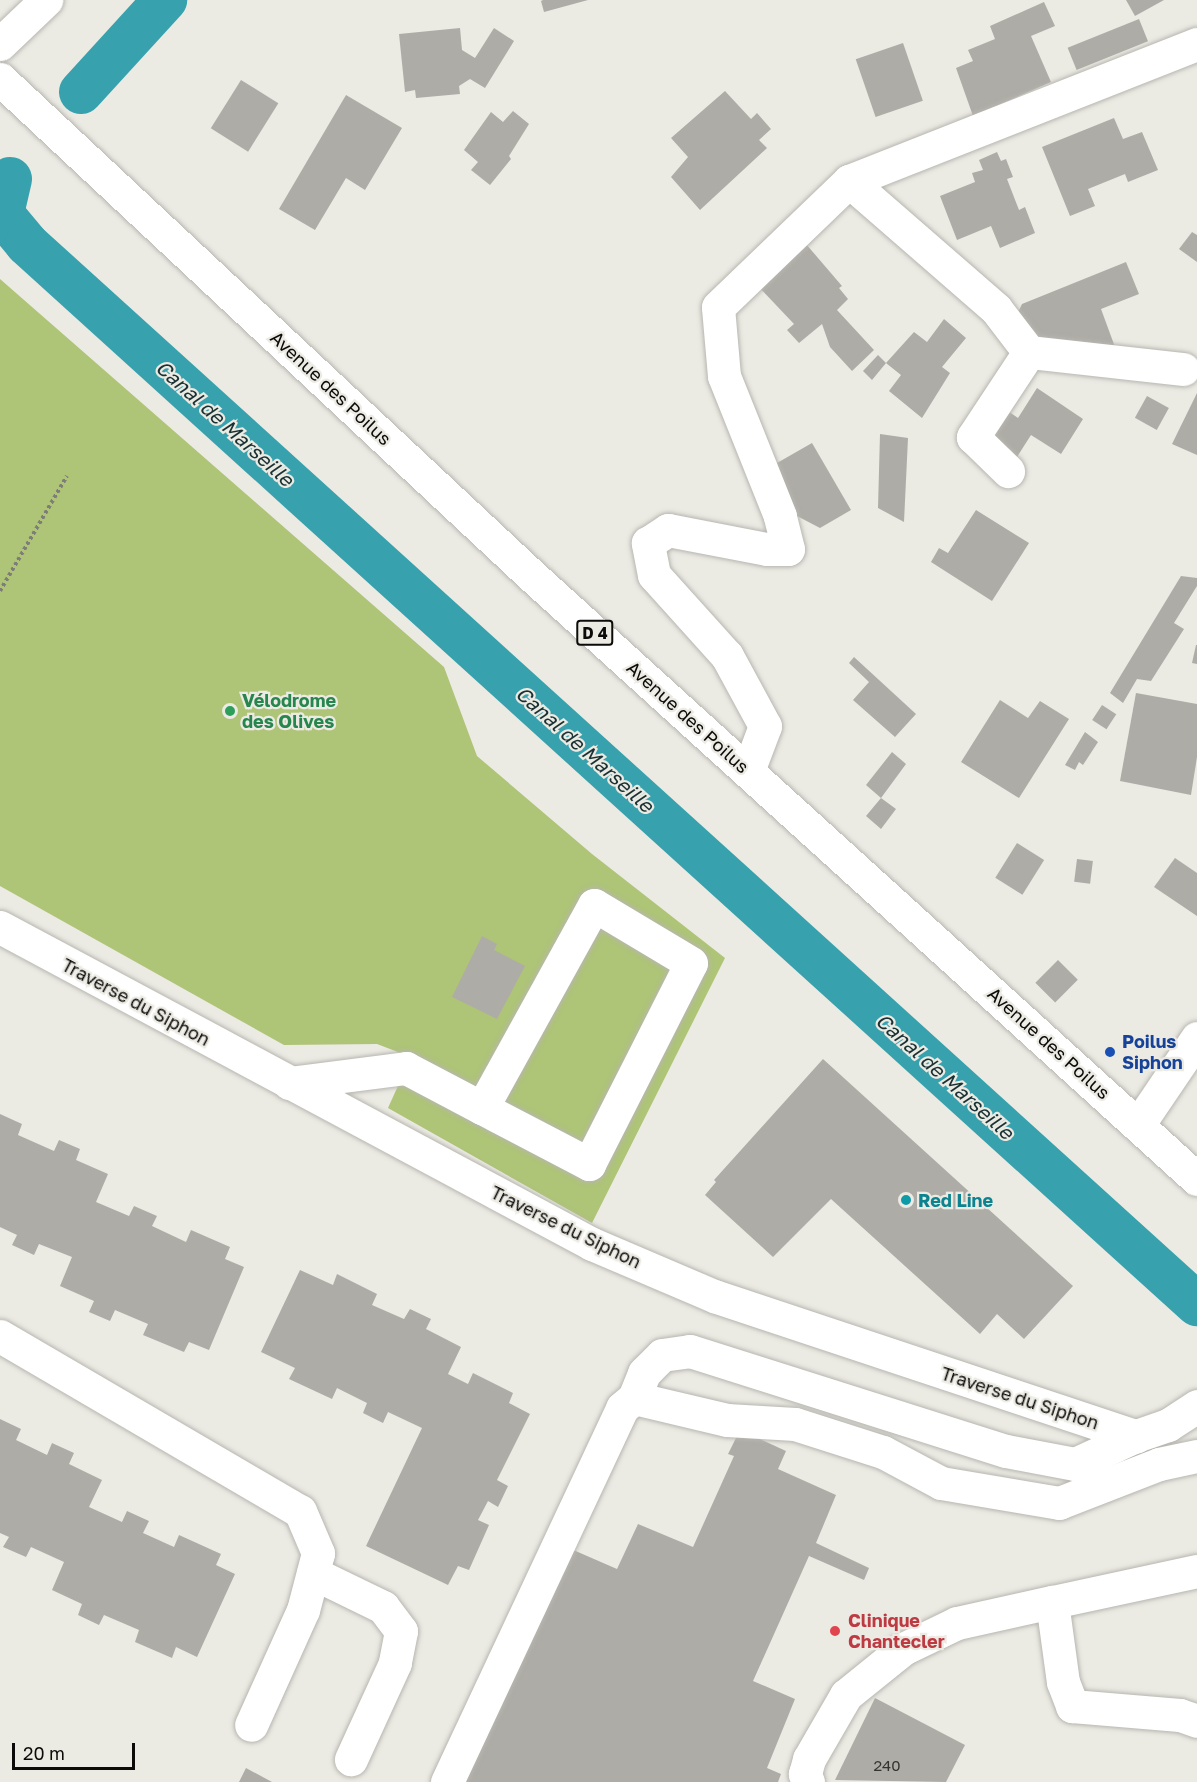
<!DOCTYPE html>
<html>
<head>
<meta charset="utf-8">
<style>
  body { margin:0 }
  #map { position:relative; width:1197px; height:1782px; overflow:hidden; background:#ebeae3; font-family:"Golos Text",sans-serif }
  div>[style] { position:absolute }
  .green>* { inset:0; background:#aec477 }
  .canal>* { height:44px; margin:-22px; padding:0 22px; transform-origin:22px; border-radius:22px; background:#37a1ad }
  .building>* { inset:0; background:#aeaca6; transform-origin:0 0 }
  .path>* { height:4px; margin-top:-2px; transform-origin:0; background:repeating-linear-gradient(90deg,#7e7d78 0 3px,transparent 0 6px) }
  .roads { filter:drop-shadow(0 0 2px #b7b6b0) drop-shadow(0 0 2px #b7b6b0) }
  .minor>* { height:33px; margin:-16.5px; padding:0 16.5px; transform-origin:16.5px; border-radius:16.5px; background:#fff }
  .major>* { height:33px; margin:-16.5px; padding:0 16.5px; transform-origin:16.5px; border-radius:16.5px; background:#fff }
  .dots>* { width:16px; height:16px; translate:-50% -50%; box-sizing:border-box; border:3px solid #ebeae3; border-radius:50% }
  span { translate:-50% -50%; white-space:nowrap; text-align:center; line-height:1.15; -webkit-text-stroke:4.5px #ebeae3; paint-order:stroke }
  .number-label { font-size:15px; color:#343330 }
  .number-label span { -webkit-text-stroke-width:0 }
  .shield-label span { padding:2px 4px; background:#ebeae3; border:2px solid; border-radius:4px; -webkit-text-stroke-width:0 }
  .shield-label { font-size:16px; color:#0c0b09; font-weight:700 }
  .street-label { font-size:18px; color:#0c0b09 }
  .leisure-label { font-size:18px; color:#27864d; font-weight:700 }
  .left { translate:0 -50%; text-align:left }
  .transit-label { font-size:18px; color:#164399; font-weight:700 }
  .culture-label { font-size:18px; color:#0d838f; font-weight:700 }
  .health-label { font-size:18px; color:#be3a42; font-weight:700 }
  .water-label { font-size:20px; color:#193133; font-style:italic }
  .scale { position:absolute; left:12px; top:1743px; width:123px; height:27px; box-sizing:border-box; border:3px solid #0c0b09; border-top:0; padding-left:8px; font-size:18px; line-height:21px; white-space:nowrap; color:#0c0b09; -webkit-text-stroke:4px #ebeae3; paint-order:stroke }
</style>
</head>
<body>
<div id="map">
  <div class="green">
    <div style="clip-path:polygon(0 279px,444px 667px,477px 756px,592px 854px,725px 958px,592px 1223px,388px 1108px,411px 1057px,377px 1044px,284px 1045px,0 886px)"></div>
  </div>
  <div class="canal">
    <div style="left:81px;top:92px;width:125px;rotate:-47.6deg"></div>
    <div style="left:10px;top:179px;width:36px;rotate:103deg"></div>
    <div style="left:2px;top:214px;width:39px;rotate:50deg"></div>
    <div style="left:27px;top:244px;width:1579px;rotate:42.18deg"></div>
  </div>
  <div class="building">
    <div style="clip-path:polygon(588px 0,544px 12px,541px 1px,543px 0)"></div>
    <div style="clip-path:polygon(1126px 0,1164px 0,1135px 16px)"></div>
    <div style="clip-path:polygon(1044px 2px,1055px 26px,1031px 36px,1051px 82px,973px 116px,956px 68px,973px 61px,968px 50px,995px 39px,990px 26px)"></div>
    <div style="left:1139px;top:19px;width:24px;height:77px;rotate:68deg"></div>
    <div style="clip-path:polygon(460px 28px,462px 50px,475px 58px,494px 28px,514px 41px,485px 88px,470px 79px,459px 86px,460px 94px,416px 98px,415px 90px,405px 92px,399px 34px)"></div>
    <div style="left:903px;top:43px;width:61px;height:50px;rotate:71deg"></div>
    <div style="left:241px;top:80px;width:44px;height:57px;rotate:32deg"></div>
    <div style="clip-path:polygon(725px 91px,751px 119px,757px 113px,771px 129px,759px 140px,767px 148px,700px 210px,671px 177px,688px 157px,671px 138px)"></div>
    <div style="clip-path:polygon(346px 95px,402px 128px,365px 190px,346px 178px,315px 230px,279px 209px)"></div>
    <div style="clip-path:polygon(513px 111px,529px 124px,509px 156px,511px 159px,490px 185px,471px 170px,478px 162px,464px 150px,491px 112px,503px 122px)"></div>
    <div style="clip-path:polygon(1114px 118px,1123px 139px,1142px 132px,1158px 170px,1128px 182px,1125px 174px,1088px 189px,1095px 206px,1070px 216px,1042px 147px)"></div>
    <div style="clip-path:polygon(997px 152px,1001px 161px,1006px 159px,1013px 177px,1007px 179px,1019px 210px,1025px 207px,1035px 233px,1000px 248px,991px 226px,957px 240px,940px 196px,975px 182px,972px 173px,983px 170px,979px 160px)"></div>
    <div style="clip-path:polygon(1192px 232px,1197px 235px,1197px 262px,1179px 249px)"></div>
    <div style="clip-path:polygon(806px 244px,842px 286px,839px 288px,848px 299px,837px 310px,874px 350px,852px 371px,830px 347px,822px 324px,799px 343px,787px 330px,794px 324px,756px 284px)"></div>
    <div style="clip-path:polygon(1126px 262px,1139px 294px,1101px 309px,1115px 347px,1036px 338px,1014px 321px,1022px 304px)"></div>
    <div style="clip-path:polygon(944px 319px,966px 338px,942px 367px,950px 373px,922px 418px,889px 391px,901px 375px,886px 363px,914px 332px,927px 342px)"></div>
    <div style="clip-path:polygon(878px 355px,886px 363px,872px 380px,863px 371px)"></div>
    <div style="clip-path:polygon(1037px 388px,1083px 419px,1061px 454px,1031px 435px,1015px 460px,984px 439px,1005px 409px,1018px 418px)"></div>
    <div style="clip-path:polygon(1197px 393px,1197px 455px,1172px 444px)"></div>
    <div style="left:1147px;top:396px;width:25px;height:25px;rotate:29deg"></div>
    <div style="clip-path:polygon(880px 434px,908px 438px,904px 522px,878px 508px)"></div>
    <div style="clip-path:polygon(812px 443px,851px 510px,820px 528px,797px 516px,770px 467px)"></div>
    <div style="clip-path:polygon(976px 510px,1029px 543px,992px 601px,931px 562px,939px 548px,948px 553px)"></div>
    <div style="clip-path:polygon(1181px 576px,1197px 578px,1197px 586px,1174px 623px,1184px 629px,1151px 681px,1137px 679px,1123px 703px,1110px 693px)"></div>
    <div style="clip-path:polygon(1196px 645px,1197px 645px,1197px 664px,1192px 663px)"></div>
    <div style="clip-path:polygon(854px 657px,916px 714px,895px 737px,853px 700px,869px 682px,849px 663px)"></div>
    <div style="clip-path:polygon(1136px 693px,1197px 704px,1197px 757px,1191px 795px,1120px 781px)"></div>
    <div style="clip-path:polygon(1000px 700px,1028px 718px,1040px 701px,1069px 719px,1019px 798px,961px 762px)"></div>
    <div style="left:1102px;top:705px;width:17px;height:18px;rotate:33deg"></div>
    <div style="clip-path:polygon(1085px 732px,1098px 742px,1083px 765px,1079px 762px,1075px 770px,1065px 765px)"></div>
    <div style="clip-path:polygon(892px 752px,906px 764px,881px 798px,896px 809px,881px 829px,866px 816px,881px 798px,866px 785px)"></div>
    <div style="left:1017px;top:843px;width:32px;height:41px;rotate:32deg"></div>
    <div style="clip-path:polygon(1175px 858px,1197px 873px,1197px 916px,1154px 887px)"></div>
    <div style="left:1077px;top:859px;width:16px;height:23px;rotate:7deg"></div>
    <div style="clip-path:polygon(482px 936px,497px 944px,494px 950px,525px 966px,497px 1019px,452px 997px)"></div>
    <div style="left:1058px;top:960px;width:28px;height:32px;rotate:45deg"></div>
    <div style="clip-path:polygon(823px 1059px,1073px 1286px,1024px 1339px,997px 1314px,980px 1334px,831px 1199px,773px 1257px,705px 1195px,716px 1182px,714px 1180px)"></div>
    <div style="clip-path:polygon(0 1114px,22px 1124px,18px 1135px,54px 1151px,59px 1140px,80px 1149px,76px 1160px,108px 1174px,96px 1202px,129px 1216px,134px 1206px,157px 1216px,152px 1226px,186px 1242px,191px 1230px,230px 1247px,225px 1259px,244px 1267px,209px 1350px,189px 1342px,184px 1352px,143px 1335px,148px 1324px,115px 1310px,110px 1321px,89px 1312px,94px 1301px,60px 1286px,72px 1257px,39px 1244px,34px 1255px,12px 1245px,17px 1235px,0 1227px)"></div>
    <div style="clip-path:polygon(300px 1270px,333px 1285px,337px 1274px,377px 1294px,372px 1305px,404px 1319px,410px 1309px,431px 1319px,426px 1329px,461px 1347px,448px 1374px,468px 1384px,473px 1373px,513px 1393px,509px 1403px,530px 1414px,497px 1480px,508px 1486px,498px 1507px,488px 1501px,478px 1520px,489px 1525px,469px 1570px,458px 1566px,448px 1585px,366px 1546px,422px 1428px,388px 1412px,383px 1423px,363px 1413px,367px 1403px,337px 1388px,332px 1399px,289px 1379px,295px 1368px,261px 1352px)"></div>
    <div style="clip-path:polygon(0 1419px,21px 1429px,16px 1440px,47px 1455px,52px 1443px,74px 1453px,69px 1464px,102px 1480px,89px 1507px,122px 1522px,127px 1511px,149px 1521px,143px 1533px,174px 1547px,179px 1535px,221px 1554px,216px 1565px,235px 1574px,197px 1657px,176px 1647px,172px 1658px,135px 1642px,139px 1630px,104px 1615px,99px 1625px,78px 1615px,82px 1604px,52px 1590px,64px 1562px,31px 1547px,26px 1557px,3px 1547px,9px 1537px,0 1533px)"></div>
    <div style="clip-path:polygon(740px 1430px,786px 1451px,778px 1469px,836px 1495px,816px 1543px,869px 1568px,864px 1580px,809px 1556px,753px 1681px,795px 1699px,767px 1768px,781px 1774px,778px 1782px,463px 1782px,571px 1549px,617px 1569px,638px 1524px,693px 1547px,734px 1456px,728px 1454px)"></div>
    <div style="clip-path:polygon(875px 1698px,965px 1745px,946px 1782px,835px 1780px)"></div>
    <div style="clip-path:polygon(246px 1768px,272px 1782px,239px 1782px)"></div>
  </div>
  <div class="path">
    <div style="left:0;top:591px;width:133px;rotate:-59.8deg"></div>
  </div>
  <div class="roads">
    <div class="minor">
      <div style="left:0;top:44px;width:64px;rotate:-43.7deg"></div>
      <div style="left:849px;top:181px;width:374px;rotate:-21.5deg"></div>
      <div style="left:1029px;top:352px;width:155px;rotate:6.3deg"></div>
      <div style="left:748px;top:771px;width:48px;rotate:-69.3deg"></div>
      <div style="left:765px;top:726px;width:80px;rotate:-118.5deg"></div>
      <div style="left:727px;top:656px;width:109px;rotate:-132deg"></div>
      <div style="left:654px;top:575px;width:33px;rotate:-101deg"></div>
      <div style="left:648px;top:543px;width:24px;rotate:-33deg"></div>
      <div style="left:668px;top:530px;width:101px;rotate:10.9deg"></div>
      <div style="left:767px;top:549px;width:21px"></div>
      <div style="left:788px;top:549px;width:34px;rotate:-104deg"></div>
      <div style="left:780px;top:516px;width:151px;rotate:-111.8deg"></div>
      <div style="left:724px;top:376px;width:69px;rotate:-95deg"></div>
      <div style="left:718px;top:307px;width:182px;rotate:-43.9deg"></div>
      <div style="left:849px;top:181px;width:195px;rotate:41deg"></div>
      <div style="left:996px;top:309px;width:54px;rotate:52.5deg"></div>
      <div style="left:1029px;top:352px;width:102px;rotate:123.4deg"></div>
      <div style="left:973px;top:437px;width:49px;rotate:44.2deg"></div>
      <div style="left:0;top:927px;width:672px;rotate:28.17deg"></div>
      <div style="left:592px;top:1244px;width:133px;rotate:23.1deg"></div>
      <div style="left:714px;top:1296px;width:445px;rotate:18.4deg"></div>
      <div style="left:1136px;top:1436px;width:34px;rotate:-19deg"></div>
      <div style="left:1168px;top:1425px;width:35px;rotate:-33deg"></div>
      <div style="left:289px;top:1083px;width:118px;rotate:-7.3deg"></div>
      <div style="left:406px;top:1068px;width:86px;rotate:27.8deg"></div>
      <div style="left:482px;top:1108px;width:121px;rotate:27.6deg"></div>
      <div style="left:589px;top:1164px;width:225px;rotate:-63.1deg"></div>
      <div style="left:691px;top:963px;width:113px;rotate:-149.1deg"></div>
      <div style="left:594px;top:905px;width:232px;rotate:118.9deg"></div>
      <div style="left:1138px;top:1125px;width:105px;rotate:-55.9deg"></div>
      <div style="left:0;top:1336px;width:347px;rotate:30.3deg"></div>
      <div style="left:300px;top:1511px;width:46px;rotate:66.8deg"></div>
      <div style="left:318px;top:1553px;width:59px;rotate:104.7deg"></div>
      <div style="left:303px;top:1610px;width:126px;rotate:114.3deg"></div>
      <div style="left:634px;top:1398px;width:27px;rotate:-68deg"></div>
      <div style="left:644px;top:1373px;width:25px;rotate:-45deg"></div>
      <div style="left:662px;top:1355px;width:28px;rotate:-8deg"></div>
      <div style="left:690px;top:1351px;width:331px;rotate:17.6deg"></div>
      <div style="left:1006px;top:1451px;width:70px;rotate:10.7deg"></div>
      <div style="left:1075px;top:1464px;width:67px;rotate:-24.7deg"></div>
      <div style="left:1197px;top:1571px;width:148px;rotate:167.9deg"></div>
      <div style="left:1052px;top:1602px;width:81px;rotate:82.2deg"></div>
      <div style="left:1063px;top:1682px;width:26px;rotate:69deg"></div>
      <div style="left:1072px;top:1706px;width:108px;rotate:4.8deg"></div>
      <div style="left:1180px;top:1715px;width:18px;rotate:19deg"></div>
      <div style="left:313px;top:1573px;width:78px;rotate:25.9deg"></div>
      <div style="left:383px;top:1607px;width:30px;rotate:53deg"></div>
      <div style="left:401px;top:1631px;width:33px;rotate:101deg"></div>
      <div style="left:395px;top:1663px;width:106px;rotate:114.6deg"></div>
      <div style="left:447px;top:1782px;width:413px;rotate:-64.9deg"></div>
      <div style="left:622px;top:1408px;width:16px;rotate:-40deg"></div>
      <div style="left:634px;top:1398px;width:96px;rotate:13.3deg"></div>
      <div style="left:727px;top:1420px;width:68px;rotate:3.4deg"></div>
      <div style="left:795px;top:1424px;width:92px;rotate:17.7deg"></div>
      <div style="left:883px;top:1452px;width:66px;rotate:28.1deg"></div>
      <div style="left:941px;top:1483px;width:120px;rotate:9.6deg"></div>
      <div style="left:1059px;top:1503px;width:107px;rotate:-21.3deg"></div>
      <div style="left:1159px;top:1464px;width:39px;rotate:-12deg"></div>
      <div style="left:808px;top:1782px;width:9px;rotate:-111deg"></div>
      <div style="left:805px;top:1774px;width:16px;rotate:-75deg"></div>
      <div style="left:809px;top:1759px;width:74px;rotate:-60deg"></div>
      <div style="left:846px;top:1695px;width:73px;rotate:-38.9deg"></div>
      <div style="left:903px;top:1649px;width:60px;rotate:-25.7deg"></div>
      <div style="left:957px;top:1623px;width:97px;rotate:-12.5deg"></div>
    </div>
    <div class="major">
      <div style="left:0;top:79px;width:727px;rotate:43.05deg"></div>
      <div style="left:531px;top:575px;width:899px;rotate:42.21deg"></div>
    </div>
  </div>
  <div class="dots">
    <div style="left:230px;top:711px;background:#2e9e5b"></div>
    <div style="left:1110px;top:1052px;background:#1a4fb4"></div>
    <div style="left:906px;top:1200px;background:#0f9aa8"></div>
    <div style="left:835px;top:1631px;background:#e0444e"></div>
  </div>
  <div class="number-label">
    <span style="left:887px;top:1766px">240</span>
  </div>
  <div class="shield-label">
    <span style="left:595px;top:633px">D 4</span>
  </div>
  <div class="street-label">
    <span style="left:331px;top:388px;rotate:43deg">Avenue des Poilus</span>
    <span style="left:688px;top:717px;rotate:42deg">Avenue des Poilus</span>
    <span style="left:136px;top:1002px;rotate:28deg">Traverse du Siphon</span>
    <span style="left:1049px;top:1043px;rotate:42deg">Avenue des Poilus</span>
    <span style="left:566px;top:1227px;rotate:26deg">Traverse du Siphon</span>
    <span style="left:1020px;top:1398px;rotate:18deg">Traverse du Siphon</span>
  </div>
  <div class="leisure-label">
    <span class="left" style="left:242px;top:711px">Vélodrome<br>des Olives</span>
  </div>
  <div class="transit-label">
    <span class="left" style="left:1122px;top:1052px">Poilus<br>Siphon</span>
  </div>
  <div class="culture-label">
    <span class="left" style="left:918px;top:1200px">Red Line</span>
  </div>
  <div class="health-label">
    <span class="left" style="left:848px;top:1631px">Clinique<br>Chantecler</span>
  </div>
  <div class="water-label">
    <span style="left:225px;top:423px;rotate:42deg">Canal de Marseille</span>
    <span style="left:585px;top:749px;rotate:42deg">Canal de Marseille</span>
    <span style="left:945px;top:1076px;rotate:42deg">Canal de Marseille</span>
  </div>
  <div class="scale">20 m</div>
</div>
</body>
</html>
